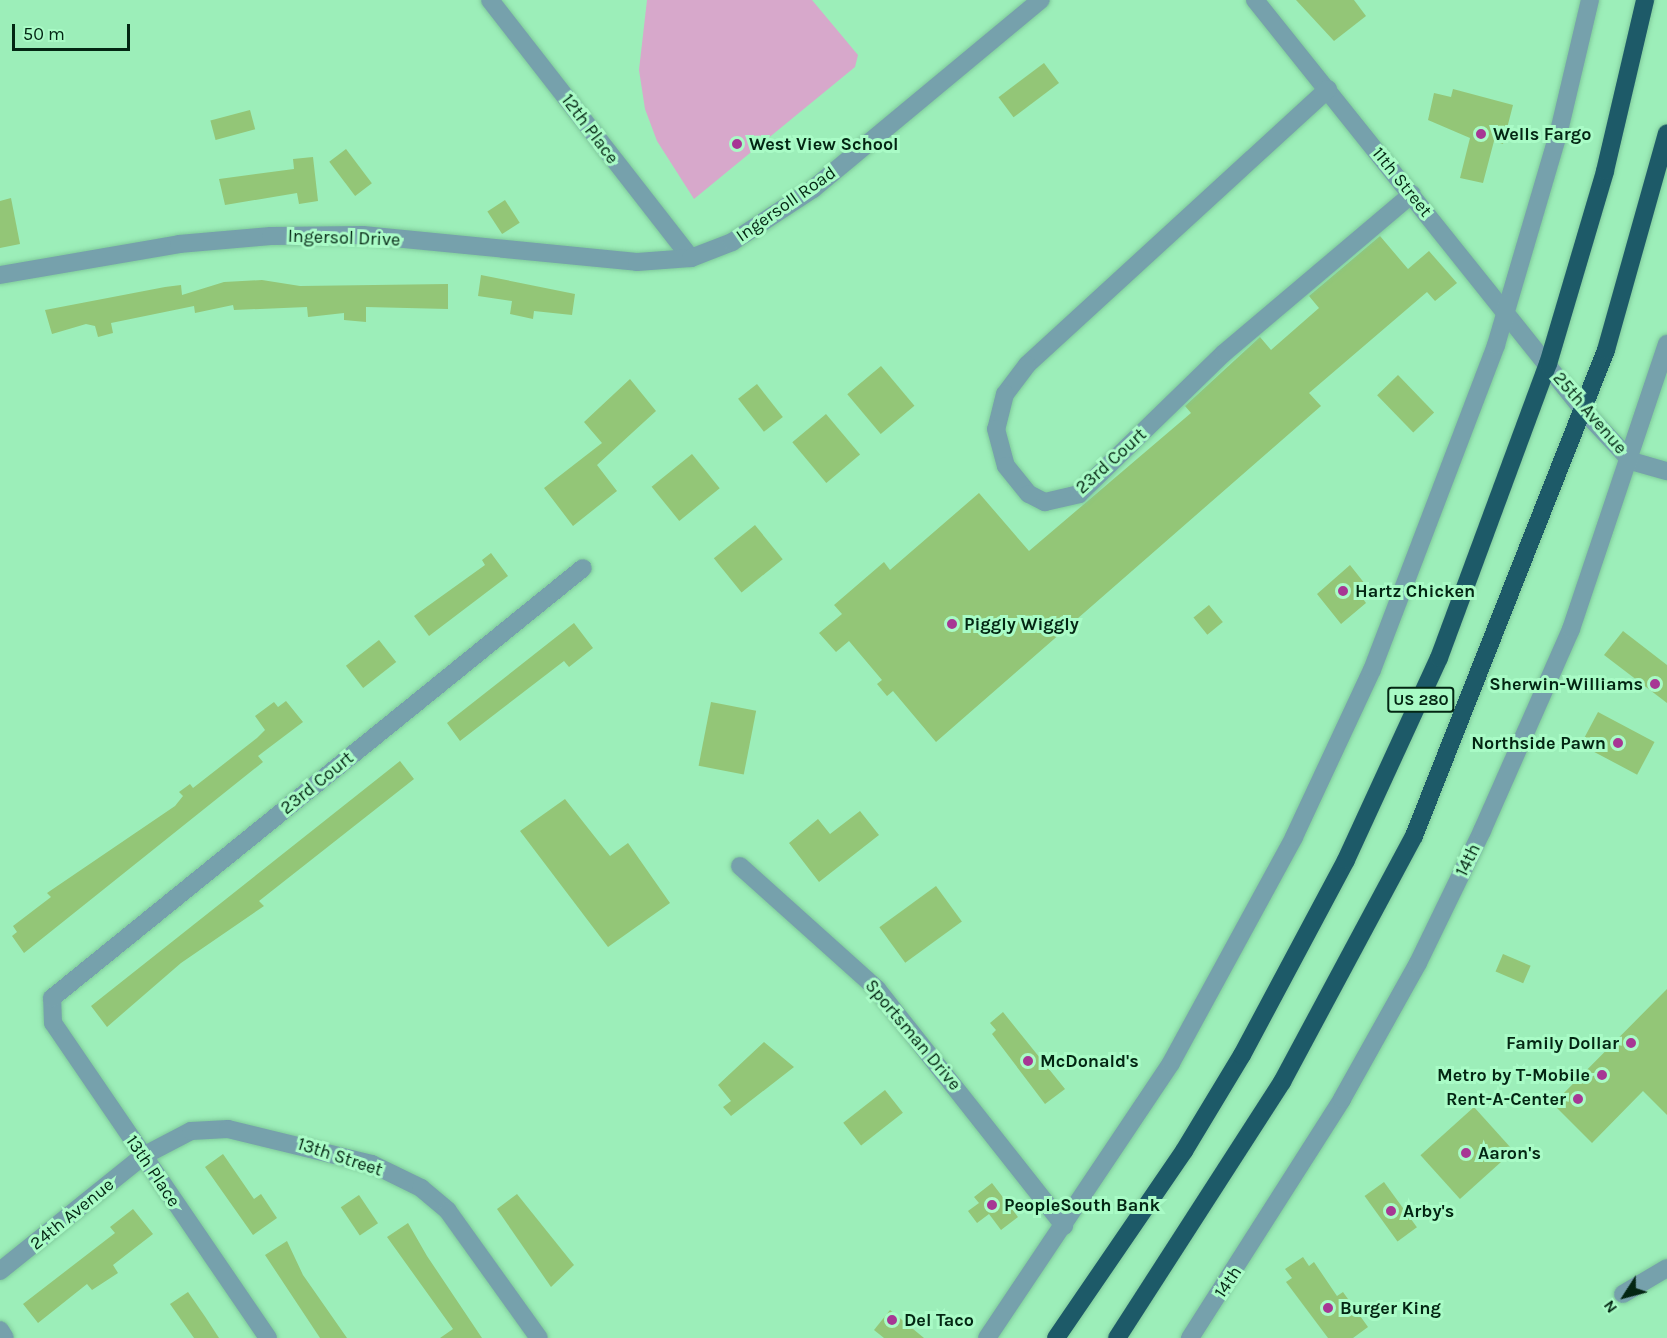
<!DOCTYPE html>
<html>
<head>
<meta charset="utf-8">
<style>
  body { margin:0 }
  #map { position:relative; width:1667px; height:1338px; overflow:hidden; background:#9ceeb9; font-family:Karla,sans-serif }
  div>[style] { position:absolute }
  .green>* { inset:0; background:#d7a8cb }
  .building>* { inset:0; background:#93c677; transform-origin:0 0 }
  .roads { filter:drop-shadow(0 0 2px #80ca9b) drop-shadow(0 0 2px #80ca9b) }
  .minor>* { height:18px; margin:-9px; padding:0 9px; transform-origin:9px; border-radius:9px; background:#76a1ac }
  .highway>* { height:18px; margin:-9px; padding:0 9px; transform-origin:9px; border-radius:9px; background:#1d5a68 }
  .dots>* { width:16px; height:16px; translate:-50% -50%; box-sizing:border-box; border:3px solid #a9fbc6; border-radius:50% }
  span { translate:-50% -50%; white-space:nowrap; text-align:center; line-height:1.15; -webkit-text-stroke:6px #a9fbc6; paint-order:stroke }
  .shield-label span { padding:2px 4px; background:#a9fbc6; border:2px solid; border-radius:4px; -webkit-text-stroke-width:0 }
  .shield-label { font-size:16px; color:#032613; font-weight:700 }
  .street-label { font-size:18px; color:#032613 }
  .poi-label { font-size:18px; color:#032613; font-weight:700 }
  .left { translate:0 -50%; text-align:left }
  .right { translate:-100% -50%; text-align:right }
  .north { position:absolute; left:1595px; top:1266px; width:60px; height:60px; -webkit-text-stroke:4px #a9fbc6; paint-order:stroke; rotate:234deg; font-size:16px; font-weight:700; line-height:24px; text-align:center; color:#032613 }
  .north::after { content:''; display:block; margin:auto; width:21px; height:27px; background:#032613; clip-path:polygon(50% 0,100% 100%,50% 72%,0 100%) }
  .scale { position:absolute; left:12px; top:24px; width:118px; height:27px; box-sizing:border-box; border:3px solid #032613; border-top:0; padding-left:8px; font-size:18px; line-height:21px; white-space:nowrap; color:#032613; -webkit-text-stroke:4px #a9fbc6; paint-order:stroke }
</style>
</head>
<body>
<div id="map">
  <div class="green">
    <div style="clip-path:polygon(647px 0,812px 0,858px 55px,855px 67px,694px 199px,657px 141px,645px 109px,639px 70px)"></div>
  </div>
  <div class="building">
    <div style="clip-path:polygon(1296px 0,1354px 0,1366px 16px,1334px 41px)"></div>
    <div style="left:1044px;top:63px;width:25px;height:57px;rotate:53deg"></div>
    <div style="clip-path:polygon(1453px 89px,1513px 105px,1503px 144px,1494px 141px,1483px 183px,1460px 178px,1470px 138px,1428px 120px,1434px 93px,1451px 97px)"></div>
    <div style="left:250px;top:110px;width:20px;height:41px;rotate:75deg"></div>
    <div style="left:346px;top:149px;width:43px;height:21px;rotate:53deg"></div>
    <div style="clip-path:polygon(313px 157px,318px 201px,299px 204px,297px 193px,225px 205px,219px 179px,294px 169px,293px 159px)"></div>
    <div style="clip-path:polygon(11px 198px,20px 244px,0 248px,0 201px)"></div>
    <div style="left:505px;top:200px;width:27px;height:21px;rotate:57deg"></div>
    <div style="clip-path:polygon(1380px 236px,1408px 269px,1429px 251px,1457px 283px,1435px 301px,1427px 292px,1309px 393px,1321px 406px,936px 742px,893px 691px,887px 696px,877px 684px,882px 680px,849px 641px,836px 652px,819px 633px,842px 614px,834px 605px,884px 562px,890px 570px,979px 493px,1029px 551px,1191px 413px,1185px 406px,1260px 337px,1271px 350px,1319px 308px,1309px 296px)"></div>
    <div style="clip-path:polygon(481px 275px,575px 294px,572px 315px,534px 311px,533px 319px,510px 314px,512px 301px,478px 296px)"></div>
    <div style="clip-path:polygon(262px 280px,300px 286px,448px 284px,448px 309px,366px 307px,366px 322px,344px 320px,344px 313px,308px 317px,307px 307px,234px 310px,233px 305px,195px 313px,194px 306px,111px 323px,113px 333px,98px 337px,95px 326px,86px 324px,52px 334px,45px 310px,165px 287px,181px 285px,182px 295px,224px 282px)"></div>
    <div style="left:881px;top:366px;width:52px;height:44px;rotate:50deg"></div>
    <div style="left:1398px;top:375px;width:52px;height:29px;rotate:46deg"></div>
    <div style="clip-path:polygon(630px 379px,656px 411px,597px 465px,617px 491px,573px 526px,544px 488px,602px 443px,584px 422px)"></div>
    <div style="left:757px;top:384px;width:42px;height:24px;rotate:52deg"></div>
    <div style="left:826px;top:414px;width:53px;height:44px;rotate:50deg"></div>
    <div style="left:692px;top:454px;width:44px;height:52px;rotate:51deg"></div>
    <div style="left:755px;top:525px;width:44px;height:53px;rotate:51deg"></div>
    <div style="clip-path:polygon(491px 553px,508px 576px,429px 636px,414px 616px,485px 565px,482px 560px)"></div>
    <div style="clip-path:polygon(1350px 565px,1369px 589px,1361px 596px,1366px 603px,1341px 624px,1317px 594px)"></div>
    <div style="left:1209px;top:605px;width:22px;height:20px;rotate:51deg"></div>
    <div style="clip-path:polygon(574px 623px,593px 648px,569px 667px,564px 661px,460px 741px,447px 723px)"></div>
    <div style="clip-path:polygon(1623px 631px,1667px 665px,1667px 703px,1604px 655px)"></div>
    <div style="left:379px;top:640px;width:28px;height:42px;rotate:52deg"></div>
    <div style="clip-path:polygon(286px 701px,303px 722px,258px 756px,263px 762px,24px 953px,12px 936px,17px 932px,13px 926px,51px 897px,47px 893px,175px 806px,183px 796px,179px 792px,190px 784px,193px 788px,257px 738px,265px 730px,255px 716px,274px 702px,278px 707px)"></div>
    <div style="left:711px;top:702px;width:46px;height:65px;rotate:11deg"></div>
    <div style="left:1598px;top:712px;width:64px;height:37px;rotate:28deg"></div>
    <div style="clip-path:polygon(400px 761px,414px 779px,259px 901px,264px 906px,181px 963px,107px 1027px,91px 1006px)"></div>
    <div style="clip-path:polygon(565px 799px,610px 856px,628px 843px,670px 903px,608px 947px,520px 831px)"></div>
    <div style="clip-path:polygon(860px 811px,879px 835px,819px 882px,789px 843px,818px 819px,830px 834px)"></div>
    <div style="left:936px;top:886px;width:44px;height:70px;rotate:54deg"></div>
    <div style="left:1503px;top:954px;width:30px;height:19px;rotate:23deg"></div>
    <div style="clip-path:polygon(1667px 989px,1667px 1115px,1643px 1091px,1592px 1143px,1553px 1104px)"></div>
    <div style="clip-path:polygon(1003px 1012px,1065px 1089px,1045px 1104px,992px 1034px,996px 1030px,990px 1023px)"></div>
    <div style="clip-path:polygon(764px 1042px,794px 1067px,731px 1116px,723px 1107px,731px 1101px,718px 1085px)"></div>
    <div style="left:885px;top:1090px;width:29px;height:53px;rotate:52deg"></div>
    <div style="left:1474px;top:1107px;width:59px;height:72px;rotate:48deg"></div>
    <div style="clip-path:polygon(223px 1154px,254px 1199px,261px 1194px,277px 1218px,253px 1235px,205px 1167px)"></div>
    <div style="left:1384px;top:1182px;width:56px;height:24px;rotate:54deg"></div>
    <div style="clip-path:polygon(992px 1183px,1018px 1217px,1001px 1230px,989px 1214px,977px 1223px,968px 1211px,979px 1203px,974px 1197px)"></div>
    <div style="clip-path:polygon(517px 1194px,574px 1265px,551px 1287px,497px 1209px)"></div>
    <div style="left:359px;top:1195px;width:34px;height:22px;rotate:56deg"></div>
    <div style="clip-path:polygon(133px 1209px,153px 1234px,113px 1265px,118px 1273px,92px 1290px,87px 1284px,38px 1323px,23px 1304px,115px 1233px,110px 1227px)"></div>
    <div style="clip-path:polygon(408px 1223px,427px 1256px,482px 1338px,440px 1338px,453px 1329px,387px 1237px)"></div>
    <div style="clip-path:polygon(287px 1241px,303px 1275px,347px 1338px,320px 1338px,265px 1255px)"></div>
    <div style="clip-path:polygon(1303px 1257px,1309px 1266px,1314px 1262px,1337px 1296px,1343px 1292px,1368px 1327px,1353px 1338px,1328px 1338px,1286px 1282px,1292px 1278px,1285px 1269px)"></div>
    <div style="clip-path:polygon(188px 1292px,206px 1318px,219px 1338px,194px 1338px,170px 1304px)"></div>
    <div style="clip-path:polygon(890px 1310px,924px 1338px,884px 1338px,874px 1330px)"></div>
  </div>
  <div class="roads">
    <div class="minor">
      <div style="left:490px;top:0;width:327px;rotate:52.1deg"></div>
      <div style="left:1255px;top:0;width:525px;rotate:51.34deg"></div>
      <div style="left:1583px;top:410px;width:70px;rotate:46.7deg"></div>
      <div style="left:1631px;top:461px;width:37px;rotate:16deg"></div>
      <div style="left:1328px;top:89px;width:408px;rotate:137.5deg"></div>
      <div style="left:1027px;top:365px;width:36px;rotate:127deg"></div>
      <div style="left:1005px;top:394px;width:36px;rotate:104deg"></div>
      <div style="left:996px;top:429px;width:38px;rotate:75deg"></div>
      <div style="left:1006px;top:466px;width:36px;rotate:51deg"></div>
      <div style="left:1029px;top:494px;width:18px;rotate:27deg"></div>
      <div style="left:1045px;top:502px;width:35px;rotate:-13deg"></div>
      <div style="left:1079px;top:494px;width:202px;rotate:-44.2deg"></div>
      <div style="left:1224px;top:353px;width:246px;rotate:-40.2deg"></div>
      <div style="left:0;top:275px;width:182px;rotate:-9.8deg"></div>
      <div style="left:179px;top:244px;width:92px;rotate:-5deg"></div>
      <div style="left:271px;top:236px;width:92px;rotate:-0.6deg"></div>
      <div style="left:363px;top:235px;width:275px;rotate:5.6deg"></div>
      <div style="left:637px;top:262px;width:54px;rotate:-4.2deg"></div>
      <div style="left:691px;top:258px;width:44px;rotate:-21.3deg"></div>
      <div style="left:732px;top:242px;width:97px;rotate:-33.2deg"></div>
      <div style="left:813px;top:189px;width:296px;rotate:-39.7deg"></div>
      <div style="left:740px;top:866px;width:184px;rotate:41.9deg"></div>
      <div style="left:877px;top:989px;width:302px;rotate:51.7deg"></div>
      <div style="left:0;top:1271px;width:184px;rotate:-38.8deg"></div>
      <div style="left:143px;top:1156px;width:54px;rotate:-27.5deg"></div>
      <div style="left:191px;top:1131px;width:37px;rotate:-3deg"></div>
      <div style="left:228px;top:1129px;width:148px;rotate:13.7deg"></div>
      <div style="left:372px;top:1164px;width:55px;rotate:26.1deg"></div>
      <div style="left:421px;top:1188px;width:35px;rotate:40deg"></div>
      <div style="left:448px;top:1211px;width:156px;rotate:54.4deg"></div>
      <div style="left:1623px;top:1294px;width:51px;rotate:-30.6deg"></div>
      <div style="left:0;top:1330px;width:9px;rotate:58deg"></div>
      <div style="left:268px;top:1338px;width:381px;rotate:-124.3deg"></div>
      <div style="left:53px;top:1023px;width:25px;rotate:-92deg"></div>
      <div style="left:52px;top:998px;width:683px;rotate:-39deg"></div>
      <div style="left:987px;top:1338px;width:331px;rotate:-56.2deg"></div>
      <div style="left:1171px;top:1063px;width:257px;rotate:-61.4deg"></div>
      <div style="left:1294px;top:837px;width:184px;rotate:-65deg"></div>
      <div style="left:1372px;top:670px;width:348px;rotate:-69.1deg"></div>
      <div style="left:1496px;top:345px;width:223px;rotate:-73.6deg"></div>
      <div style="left:1559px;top:131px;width:135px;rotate:-76.7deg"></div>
      <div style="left:1190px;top:1338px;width:283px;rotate:-57.5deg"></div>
      <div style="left:1342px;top:1099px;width:156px;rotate:-60.8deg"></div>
      <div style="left:1418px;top:963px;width:147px;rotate:-64.1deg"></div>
      <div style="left:1482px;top:831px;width:221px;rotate:-66.2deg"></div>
      <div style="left:1571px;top:629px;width:301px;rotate:-71.4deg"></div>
    </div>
    <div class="highway">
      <div style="left:1056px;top:1338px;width:227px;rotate:-55.6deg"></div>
      <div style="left:1184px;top:1151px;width:112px;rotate:-58.9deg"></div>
      <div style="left:1242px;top:1055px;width:221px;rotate:-61.9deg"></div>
      <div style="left:1346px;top:860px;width:222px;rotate:-65.3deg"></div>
      <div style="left:1439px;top:658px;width:314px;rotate:-69.7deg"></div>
      <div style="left:1548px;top:364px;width:201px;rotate:-73.5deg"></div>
      <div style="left:1605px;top:171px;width:176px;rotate:-76.8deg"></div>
      <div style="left:1117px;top:1338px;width:305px;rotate:-57.2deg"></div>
      <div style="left:1282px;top:1082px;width:279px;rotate:-61.8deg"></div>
      <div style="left:1414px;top:836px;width:523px;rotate:-68.44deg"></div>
      <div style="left:1606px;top:350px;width:225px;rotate:-74.3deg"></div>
    </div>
  </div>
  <div class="dots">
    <div style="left:1481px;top:134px;background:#a73794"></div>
    <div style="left:737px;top:144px;background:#a73794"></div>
    <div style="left:1343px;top:591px;background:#a73794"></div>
    <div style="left:952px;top:624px;background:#a73794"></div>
    <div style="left:1655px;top:684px;background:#a73794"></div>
    <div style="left:1618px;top:743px;background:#a73794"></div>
    <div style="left:1631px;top:1043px;background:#a73794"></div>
    <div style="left:1028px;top:1061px;background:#a73794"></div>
    <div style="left:1602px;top:1075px;background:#a73794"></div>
    <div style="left:1578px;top:1099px;background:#a73794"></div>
    <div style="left:1466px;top:1153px;background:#a73794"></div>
    <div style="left:992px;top:1205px;background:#a73794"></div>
    <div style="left:1391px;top:1211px;background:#a73794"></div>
    <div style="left:1328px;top:1308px;background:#a73794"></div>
    <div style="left:892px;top:1320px;background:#a73794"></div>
  </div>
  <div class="shield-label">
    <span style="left:1421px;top:700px">US 280</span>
  </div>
  <div class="street-label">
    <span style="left:590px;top:129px;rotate:53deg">12th Place</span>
    <span style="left:1402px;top:182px;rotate:51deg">11th Street</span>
    <span style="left:786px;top:204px;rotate:-35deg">Ingersoll Road</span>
    <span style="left:344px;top:238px;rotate:2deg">Ingersol Drive</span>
    <span style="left:1590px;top:413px;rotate:49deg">25th Avenue</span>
    <span style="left:1111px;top:461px;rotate:-42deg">23rd Court</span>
    <span style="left:317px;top:783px;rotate:-39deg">23rd Court</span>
    <span style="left:1468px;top:860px;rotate:-64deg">14th</span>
    <span style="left:913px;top:1035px;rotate:50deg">Sportsman Drive</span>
    <span style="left:340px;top:1157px;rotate:18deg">13th Street</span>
    <span style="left:153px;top:1171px;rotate:56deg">13th Place</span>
    <span style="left:72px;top:1214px;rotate:-39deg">24th Avenue</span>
    <span style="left:1228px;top:1282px;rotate:-56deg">14th</span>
  </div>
  <div class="poi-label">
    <span class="left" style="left:1493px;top:134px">Wells Fargo</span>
    <span class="left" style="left:749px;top:144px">West View School</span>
    <span class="left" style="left:1355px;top:591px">Hartz Chicken</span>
    <span class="left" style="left:964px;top:624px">Piggly Wiggly</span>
    <span class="right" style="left:1643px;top:684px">Sherwin-Williams</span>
    <span class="right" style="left:1606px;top:743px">Northside Pawn</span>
    <span class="right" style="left:1619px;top:1043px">Family Dollar</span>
    <span class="left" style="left:1040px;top:1061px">McDonald's</span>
    <span class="right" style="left:1590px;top:1075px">Metro by T-Mobile</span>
    <span class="right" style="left:1566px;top:1099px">Rent-A-Center</span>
    <span class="left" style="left:1478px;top:1153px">Aaron's</span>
    <span class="left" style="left:1004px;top:1205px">PeopleSouth Bank</span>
    <span class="left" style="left:1403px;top:1211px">Arby's</span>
    <span class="left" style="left:1340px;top:1308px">Burger King</span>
    <span class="left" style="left:904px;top:1320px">Del Taco</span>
  </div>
  <div class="north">N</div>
  <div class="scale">50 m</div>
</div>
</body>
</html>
